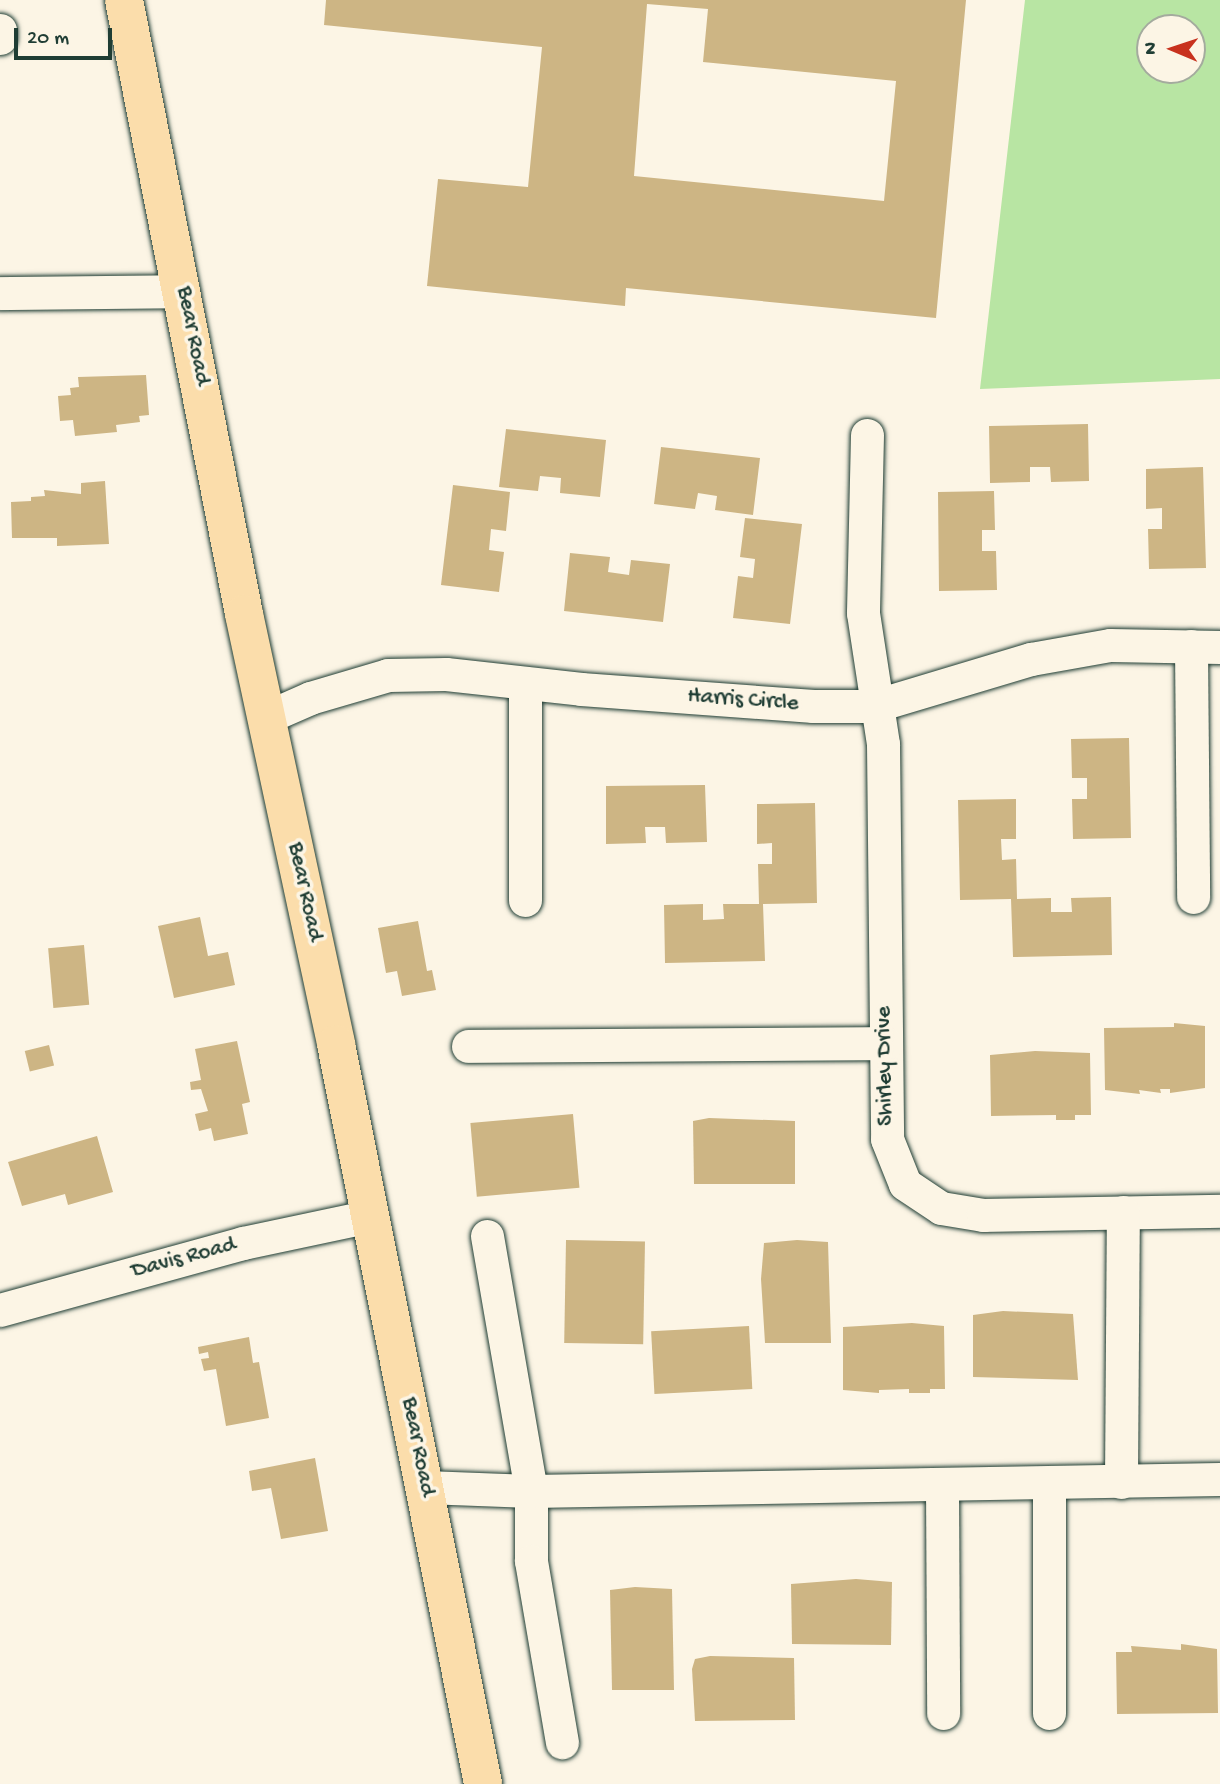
<!DOCTYPE html>
<html>
<head>
<meta charset="utf-8">
<style>
  body { margin:0 }
  #map { position:relative; width:1220px; height:1784px; overflow:hidden; background:#fcf5e5; font-family:"Gochi Hand",sans-serif }
  div>[style] { position:absolute }
  .green>* { inset:0; background:#b8e5a3 }
  .building>* { inset:0; background:#cdb584; transform-origin:0 0 }
  .roads { filter:drop-shadow(0 0 2px #1f3d34) drop-shadow(0 0 2px #1f3d34) }
  .minor>* { height:33px; margin:-16.5px; padding:0 16.5px; transform-origin:16.5px; border-radius:16.5px; background:#fcf5e5 }
  .major>* { height:38px; margin:-19px; padding:0 19px; transform-origin:19px; border-radius:19px; background:#fbddab }
  span { translate:-50% -50%; white-space:nowrap; text-align:center; line-height:1.15; -webkit-text-stroke:7px #fcf5e5; paint-order:stroke }
  .street-label { font-size:23px; color:#1f3d34 }
  .north { position:absolute; left:1136px; top:14px; width:70px; height:70px; box-sizing:border-box; background:#fcf5e5; border:2px solid #a4ab9e; border-radius:50%; rotate:272deg; font-size:19px; font-weight:700; line-height:28px; text-align:center; color:#1f3d34 }
  .north::after { content:''; display:block; margin:auto; width:24px; height:32px; background:#c8321e; clip-path:polygon(50% 0,100% 100%,50% 72%,0 100%) }
  .scale { position:absolute; left:14px; top:28px; width:98px; height:32px; box-sizing:border-box; border:4px solid #1f3d34; border-top:0; padding-left:9px; font-size:21px; line-height:24px; white-space:nowrap; color:#1f3d34; -webkit-text-stroke:5px #fcf5e5; paint-order:stroke }
</style>
</head>
<body>
<div id="map">
  <div class="green">
    <div style="clip-path:polygon(evenodd,1025px 0,1220px 0,1220px 379px,980px 389px,1025px 0,1150px 28px,1192px 28px,1192px 70px,1150px 70px,1150px 28px)"></div>
  </div>
  <div class="building">
    <div style="clip-path:polygon(evenodd,326px 0,966px 0,936px 318px,626px 288px,625px 306px,427px 286px,438px 179px,528px 187px,542px 47px,324px 25px,326px 0,647px 4px,708px 9px,703px 62px,896px 81px,884px 201px,634px 176px,647px 4px)"></div>
    <div style="clip-path:polygon(146px 375px,149px 415px,139px 416px,140px 422px,116px 425px,117px 432px,75px 436px,73px 420px,60px 421px,58px 396px,71px 395px,70px 388px,79px 387px,78px 377px)"></div>
    <div style="clip-path:polygon(1088px 424px,1089px 481px,1051px 482px,1050px 467px,1030px 467px,1030px 482px,990px 483px,989px 426px)"></div>
    <div style="clip-path:polygon(506px 429px,606px 440px,600px 497px,560px 493px,561px 478px,540px 476px,538px 491px,499px 487px)"></div>
    <div style="clip-path:polygon(661px 447px,760px 458px,753px 515px,715px 510px,717px 496px,698px 493px,695px 509px,654px 504px)"></div>
    <div style="clip-path:polygon(1203px 467px,1206px 568px,1149px 569px,1148px 529px,1162px 529px,1162px 508px,1146px 509px,1146px 469px)"></div>
    <div style="clip-path:polygon(105px 481px,109px 544px,57px 546px,57px 538px,12px 538px,11px 502px,31px 501px,31px 497px,45px 496px,44px 490px,81px 494px,81px 483px)"></div>
    <div style="clip-path:polygon(453px 485px,510px 492px,506px 531px,491px 529px,489px 550px,504px 552px,499px 592px,441px 585px)"></div>
    <div style="clip-path:polygon(994px 491px,995px 530px,982px 530px,982px 551px,996px 551px,997px 590px,939px 591px,938px 492px)"></div>
    <div style="clip-path:polygon(745px 518px,802px 524px,790px 624px,733px 618px,738px 576px,753px 578px,755px 559px,740px 557px)"></div>
    <div style="clip-path:polygon(570px 553px,610px 557px,608px 572px,629px 575px,631px 560px,670px 564px,663px 622px,564px 611px)"></div>
    <div style="clip-path:polygon(1129px 738px,1131px 838px,1073px 839px,1072px 799px,1087px 799px,1087px 778px,1072px 778px,1071px 739px)"></div>
    <div style="clip-path:polygon(705px 785px,707px 842px,666px 843px,665px 827px,645px 827px,646px 843px,606px 844px,606px 786px)"></div>
    <div style="clip-path:polygon(1016px 799px,1016px 839px,1001px 839px,1002px 860px,1016px 859px,1017px 899px,1051px 898px,1051px 912px,1072px 912px,1071px 898px,1111px 897px,1112px 955px,1013px 957px,1011px 899px,960px 900px,958px 800px)"></div>
    <div style="clip-path:polygon(815px 803px,817px 903px,763px 904px,765px 961px,665px 963px,664px 905px,703px 904px,703px 920px,724px 919px,723px 904px,759px 904px,758px 864px,772px 864px,772px 843px,757px 844px,757px 804px)"></div>
    <div style="clip-path:polygon(200px 917px,208px 956px,228px 952px,235px 985px,174px 998px,158px 926px)"></div>
    <div style="clip-path:polygon(418px 921px,427px 971px,432px 970px,436px 990px,402px 996px,397px 971px,386px 973px,378px 928px)"></div>
    <div style="left:84px;top:945px;width:60px;height:36px;rotate:85deg"></div>
    <div style="clip-path:polygon(1174px 1023px,1205px 1026px,1205px 1088px,1170px 1093px,1170px 1089px,1160px 1089px,1161px 1093px,1139px 1090px,1140px 1094px,1105px 1090px,1104px 1028px,1174px 1027px)"></div>
    <div style="clip-path:polygon(237px 1041px,250px 1102px,242px 1104px,248px 1134px,214px 1141px,211px 1128px,199px 1131px,195px 1114px,208px 1111px,201px 1089px,191px 1090px,190px 1082px,201px 1080px,195px 1049px)"></div>
    <div style="left:49px;top:1045px;width:21px;height:25px;rotate:76deg"></div>
    <div style="clip-path:polygon(1035px 1051px,1090px 1053px,1091px 1115px,1075px 1115px,1075px 1120px,1056px 1120px,1056px 1115px,991px 1116px,990px 1055px)"></div>
    <div style="left:573px;top:1114px;width:74px;height:103px;rotate:85deg"></div>
    <div style="clip-path:polygon(709px 1118px,795px 1121px,795px 1184px,694px 1184px,693px 1121px)"></div>
    <div style="clip-path:polygon(97px 1136px,113px 1192px,68px 1205px,65px 1194px,22px 1206px,8px 1162px)"></div>
    <div style="left:566px;top:1240px;width:79px;height:103px;rotate:1deg"></div>
    <div style="clip-path:polygon(797px 1240px,828px 1242px,831px 1343px,765px 1343px,761px 1279px,764px 1243px)"></div>
    <div style="clip-path:polygon(1003px 1311px,1073px 1314px,1078px 1380px,973px 1377px,973px 1315px)"></div>
    <div style="clip-path:polygon(912px 1323px,944px 1326px,945px 1389px,930px 1389px,930px 1393px,909px 1393px,909px 1389px,879px 1390px,879px 1393px,843px 1390px,843px 1327px)"></div>
    <div style="left:749px;top:1326px;width:63px;height:98px;rotate:87deg"></div>
    <div style="clip-path:polygon(249px 1337px,253px 1363px,259px 1362px,269px 1418px,226px 1426px,216px 1369px,204px 1371px,201px 1359px,209px 1358px,208px 1352px,199px 1354px,198px 1347px)"></div>
    <div style="clip-path:polygon(315px 1458px,328px 1531px,281px 1539px,271px 1488px,252px 1491px,249px 1471px)"></div>
    <div style="clip-path:polygon(856px 1579px,892px 1582px,891px 1645px,792px 1644px,791px 1584px)"></div>
    <div style="clip-path:polygon(635px 1587px,672px 1589px,674px 1690px,612px 1690px,610px 1590px)"></div>
    <div style="clip-path:polygon(1181px 1644px,1217px 1649px,1218px 1713px,1117px 1714px,1116px 1652px,1132px 1652px,1131px 1646px,1181px 1650px)"></div>
    <div style="clip-path:polygon(710px 1656px,794px 1658px,795px 1720px,695px 1721px,692px 1669px,695px 1659px)"></div>
  </div>
  <div class="roads">
    <div class="minor">
      <div style="left:0;top:30px;width:8px;rotate:90deg"></div>
      <div style="left:0;top:293px;width:183px;rotate:-0.6deg"></div>
      <div style="left:867px;top:435px;width:178px;rotate:91.3deg"></div>
      <div style="left:863px;top:613px;width:133px;rotate:81.3deg"></div>
      <div style="left:883px;top:744px;width:395px;rotate:89.4deg"></div>
      <div style="left:887px;top:1139px;width:48px;rotate:68.2deg"></div>
      <div style="left:905px;top:1184px;width:43px;rotate:33.7deg"></div>
      <div style="left:941px;top:1208px;width:43px;rotate:9.5deg"></div>
      <div style="left:983px;top:1215px;width:237px;rotate:-1deg"></div>
      <div style="left:1191px;top:646px;width:251px;rotate:89.5deg"></div>
      <div style="left:267px;top:717px;width:47px;rotate:-23.8deg"></div>
      <div style="left:310px;top:698px;width:81px;rotate:-16.4deg"></div>
      <div style="left:388px;top:675px;width:58px;rotate:-1deg"></div>
      <div style="left:446px;top:674px;width:136px;rotate:6.3deg"></div>
      <div style="left:581px;top:689px;width:233px;rotate:4.2deg"></div>
      <div style="left:813px;top:706px;width:61px"></div>
      <div style="left:874px;top:706px;width:164px;rotate:-16.7deg"></div>
      <div style="left:1031px;top:659px;width:80px;rotate:-10deg"></div>
      <div style="left:1110px;top:645px;width:110px;rotate:1deg"></div>
      <div style="left:525px;top:900px;width:217px;rotate:-90deg"></div>
      <div style="left:468px;top:1046px;width:418px;rotate:-0.4deg"></div>
      <div style="left:487px;top:1236px;width:259px;rotate:80.2deg"></div>
      <div style="left:531px;top:1491px;width:70px;rotate:90deg"></div>
      <div style="left:531px;top:1561px;width:184px;rotate:80.3deg"></div>
      <div style="left:0;top:1310px;width:252px;rotate:-15.4deg"></div>
      <div style="left:243px;top:1243px;width:130px;rotate:-12deg"></div>
      <div style="left:1121px;top:1482px;width:270px;rotate:-89.6deg"></div>
      <div style="left:1049px;top:1483px;width:230px;rotate:90deg"></div>
      <div style="left:942px;top:1484px;width:229px;rotate:89.7deg"></div>
      <div style="left:425px;top:1487px;width:106px;rotate:2.2deg"></div>
      <div style="left:531px;top:1491px;width:689px;rotate:-1deg"></div>
    </div>
    <div class="major">
      <div style="left:124px;top:0;width:626px;rotate:78.94deg"></div>
      <div style="left:244px;top:614px;width:440px;rotate:77.9deg"></div>
      <div style="left:336px;top:1044px;width:754px;rotate:78.76deg"></div>
    </div>
  </div>
  <div class="street-label">
    <span style="left:192px;top:336px;rotate:79deg">Bear Road</span>
    <span style="left:743px;top:701px;rotate:4deg">Harris Circle</span>
    <span style="left:304px;top:892px;rotate:78deg">Bear Road</span>
    <span style="left:886px;top:1066px;rotate:-91deg">Shirley Drive</span>
    <span style="left:184px;top:1259px;rotate:-15deg">Davis Road</span>
    <span style="left:417px;top:1447px;rotate:79deg">Bear Road</span>
  </div>
  <div class="north">N</div>
  <div class="scale">20 m</div>
</div>
</body>
</html>
